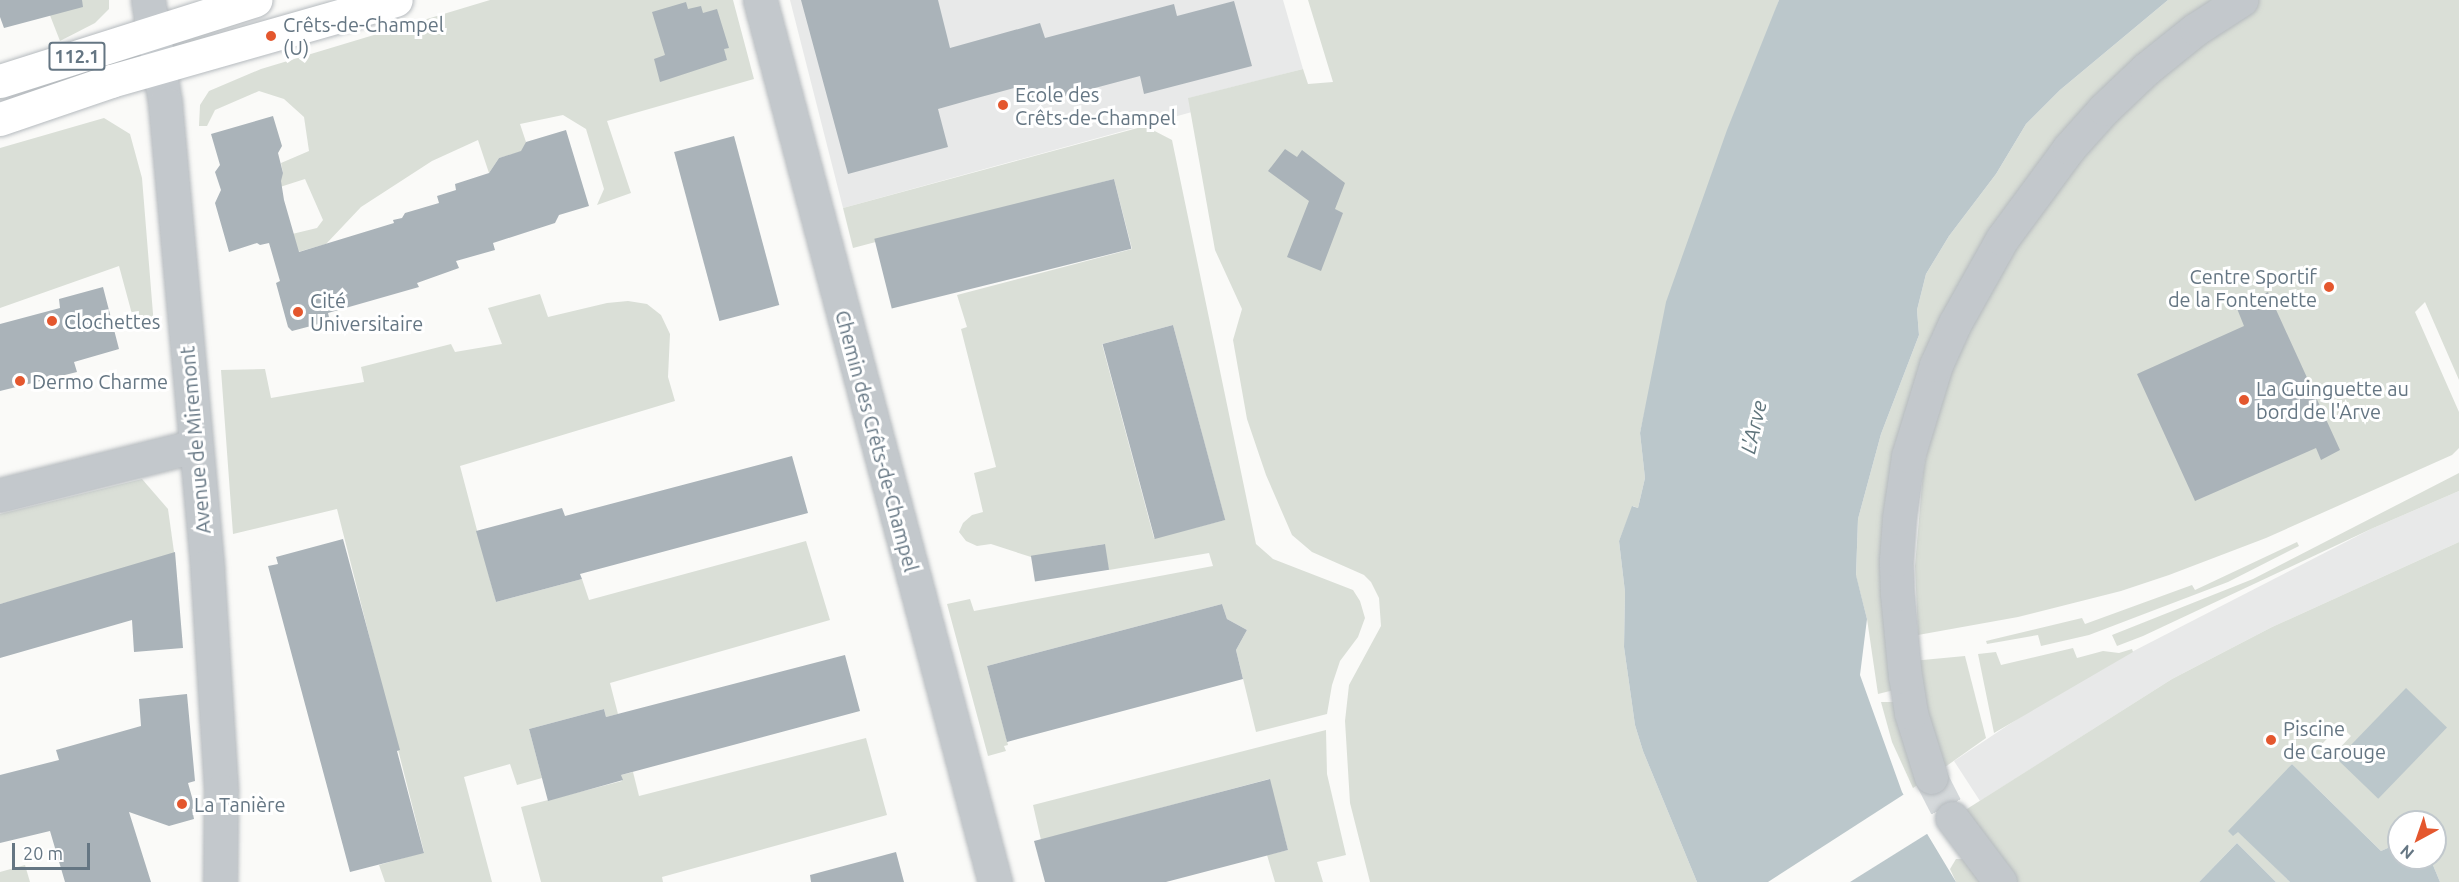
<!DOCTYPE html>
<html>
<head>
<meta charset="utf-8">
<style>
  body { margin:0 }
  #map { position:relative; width:2459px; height:882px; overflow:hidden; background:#fafaf8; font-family:Ubuntu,sans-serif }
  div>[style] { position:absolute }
  .built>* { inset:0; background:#e8e9e9 }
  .green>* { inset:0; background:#dadfd7 }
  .water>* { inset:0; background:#bbc7cb; transform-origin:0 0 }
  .pier>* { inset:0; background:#fafaf8 }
  .building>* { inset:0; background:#aab3b9; transform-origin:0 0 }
  .minor-tunnel>* { height:33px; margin-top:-16.5px; transform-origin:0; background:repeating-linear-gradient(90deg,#d5d9db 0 33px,transparent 0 49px) }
  .roads { filter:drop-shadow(0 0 2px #b5babe) drop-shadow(0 0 2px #b5babe) }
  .minor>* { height:33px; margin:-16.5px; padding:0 16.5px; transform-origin:16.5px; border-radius:16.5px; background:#c3c8cc }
  .major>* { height:33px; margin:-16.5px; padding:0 16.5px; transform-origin:16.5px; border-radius:16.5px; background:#fff }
  .dots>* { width:16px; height:16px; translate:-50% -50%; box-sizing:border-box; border:3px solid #fff; border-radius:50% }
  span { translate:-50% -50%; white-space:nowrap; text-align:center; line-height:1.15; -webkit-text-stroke:6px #fff; paint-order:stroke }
  .shield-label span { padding:2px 4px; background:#fff; border:2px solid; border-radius:4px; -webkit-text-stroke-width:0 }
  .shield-label { font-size:18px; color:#657683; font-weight:700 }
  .poi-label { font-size:20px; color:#657683 }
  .left { translate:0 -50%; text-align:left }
  .right { translate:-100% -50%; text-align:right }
  .street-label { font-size:20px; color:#657683 }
  .water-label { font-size:21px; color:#60757c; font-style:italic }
  .north { position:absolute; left:2387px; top:810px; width:60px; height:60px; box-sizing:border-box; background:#fff; border:2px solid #c1c8cd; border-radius:50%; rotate:220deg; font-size:16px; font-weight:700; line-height:24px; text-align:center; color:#657683 }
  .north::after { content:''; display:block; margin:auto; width:21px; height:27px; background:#e4572e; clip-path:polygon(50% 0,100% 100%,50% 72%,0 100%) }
  .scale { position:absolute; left:12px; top:843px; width:78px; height:27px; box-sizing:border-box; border:3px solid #657683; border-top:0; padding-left:8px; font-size:18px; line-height:21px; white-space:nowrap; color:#657683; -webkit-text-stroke:4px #fff; paint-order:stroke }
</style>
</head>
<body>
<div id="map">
  <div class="built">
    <div style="clip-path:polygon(790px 0,1283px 0,1303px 69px,1189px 98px,1192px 112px,843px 208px)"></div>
    <div style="clip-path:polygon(2459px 491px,2459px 542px,2272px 627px,2172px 679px,1980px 801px,1954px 761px,2037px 706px,2120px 658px,2371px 529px)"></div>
  </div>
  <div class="green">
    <div style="clip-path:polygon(44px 0,109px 0,109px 9px,95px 23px,60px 41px)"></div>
    <div style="clip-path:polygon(490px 0,733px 0,754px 79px,607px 121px,631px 193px,597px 205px,604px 189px,586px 129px,563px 115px,520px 124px,526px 142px,524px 151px,499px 158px,489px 173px,478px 140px,432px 161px,361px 207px,326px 244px,298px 252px,288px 235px,317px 228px,323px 220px,305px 179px,280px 187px,277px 177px,283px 173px,281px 163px,309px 151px,304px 117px,284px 99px,259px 91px,215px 110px,207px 126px,199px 126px,200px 105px,209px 91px,261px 69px)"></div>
    <div style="clip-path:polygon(1308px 0,1779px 0,1652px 379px,1640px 433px,1645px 478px,1638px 508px,1633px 506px,1619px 541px,1625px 592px,1624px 647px,1635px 725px,1643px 751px,1697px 882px,1370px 882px,1350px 803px,1345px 721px,1349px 685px,1381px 626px,1379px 598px,1371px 582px,1364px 575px,1312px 552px,1292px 535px,1266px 475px,1247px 419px,1233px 340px,1242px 309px,1215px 250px,1188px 98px,1303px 69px,1308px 84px,1333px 82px)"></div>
    <div style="clip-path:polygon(2168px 0,2459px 0,2459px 380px,2425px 302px,2415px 312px,2459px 412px,2459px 448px,2452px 455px,2266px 538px,2169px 575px,2121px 591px,2018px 617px,1918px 635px,1915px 566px,1923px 472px,1935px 409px,1927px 362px,1894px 690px,1878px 694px,1867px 619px,1856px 576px,1858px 519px,1881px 434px,1919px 335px,1917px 310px,1926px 274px,1949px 236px,1996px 174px,2026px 124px,2060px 90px)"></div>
    <div style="clip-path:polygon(104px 118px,130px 134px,142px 178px,154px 326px,136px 329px,119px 266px,0 308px,0 148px)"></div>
    <div style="clip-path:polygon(evenodd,1145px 126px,1172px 140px,1256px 544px,1273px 559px,1353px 590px,1360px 601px,1365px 618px,1358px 637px,1340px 661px,1332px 685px,1327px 714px,1256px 732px,1236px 650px,1247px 630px,1227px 619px,1222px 604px,987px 666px,1008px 745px,1004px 746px,1006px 751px,988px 756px,947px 604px,970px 599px,974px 611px,1213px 566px,1209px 553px,1109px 570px,1104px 544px,1031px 557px,991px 544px,977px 546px,966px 541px,959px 532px,963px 523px,972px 515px,983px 512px,974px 473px,996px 467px,961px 329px,967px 327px,957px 295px,1132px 249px,1114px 179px,853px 248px,843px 208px,1145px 126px,1173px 325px,1225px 520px,1154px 538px,1102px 344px,1173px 325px)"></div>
    <div style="clip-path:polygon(540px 294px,548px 317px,607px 303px,628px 301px,647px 304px,661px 315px,670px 334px,668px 377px,675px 401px,460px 466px,496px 602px,582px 579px,589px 600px,806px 541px,830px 620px,610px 683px,618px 714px,606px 717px,604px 709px,529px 729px,542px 778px,517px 785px,510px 764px,464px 777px,492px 882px,385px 882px,379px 865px,424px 852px,337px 509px,233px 534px,221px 370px,265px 369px,271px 398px,364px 382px,361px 367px,451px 344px,455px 352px,502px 344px,488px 308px)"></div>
    <div style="clip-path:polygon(2459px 473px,2459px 491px,2371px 529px,2143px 636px,2117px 646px,2112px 635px,2253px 579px)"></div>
    <div style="clip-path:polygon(142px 479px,168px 509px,175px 559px,0 604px,0 514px)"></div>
    <div style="clip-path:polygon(2297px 542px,2299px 546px,2228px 582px,2089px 635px,2041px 646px,2038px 635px,1987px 644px,1986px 641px,2082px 618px,2085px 624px,2192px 585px,2195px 590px)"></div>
    <div style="clip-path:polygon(evenodd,2459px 542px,2459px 882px,2440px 882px,2430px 858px,2435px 858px,2435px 822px,2399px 822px,2399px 843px,2381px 851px,2292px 764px,2238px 831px,2290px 882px,2276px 882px,2237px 843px,2199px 882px,2012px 882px,1959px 814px,2172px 679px,2272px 627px,2459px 542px,2340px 725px,2351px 736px,2333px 755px,2322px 744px,2340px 725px)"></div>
    <div style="clip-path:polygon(2073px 648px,2077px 658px,2103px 651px,2119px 653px,2132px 649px,2133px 652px,1994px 733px,1978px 654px,1996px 652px,2001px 665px)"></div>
    <div style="clip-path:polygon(1965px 656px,1986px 738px,1938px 772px,1912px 661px)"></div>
    <div style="clip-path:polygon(1881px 702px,1897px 702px,1922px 782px,1913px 788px,1892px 742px)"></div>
    <div style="clip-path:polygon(1326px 730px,1327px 774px,1346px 855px,1317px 862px,1323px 882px,1275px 882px,1267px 855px,1288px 850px,1269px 779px,1041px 840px,1033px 805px)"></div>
    <div style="clip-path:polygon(866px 738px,887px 815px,662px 877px,663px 882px,541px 882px,521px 807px,622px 781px,621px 775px,633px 772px,639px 796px)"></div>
    <div style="clip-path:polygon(1956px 859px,1965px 859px,1983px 882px,1956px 882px,1950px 869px)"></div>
    <div style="clip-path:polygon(25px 865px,30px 882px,0 882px,0 872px)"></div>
  </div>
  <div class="water">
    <div style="clip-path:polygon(1779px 0,2168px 0,2060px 90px,2026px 124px,1996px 174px,1949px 236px,1926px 274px,1917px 310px,1919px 335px,1881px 434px,1858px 519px,1856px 575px,1867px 619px,1860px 675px,1902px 792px,1956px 882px,1697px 882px,1643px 751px,1635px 725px,1624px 647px,1625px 592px,1619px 541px,1632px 506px,1638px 508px,1645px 478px,1640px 433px,1666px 302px,1727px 130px)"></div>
    <div style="left:2406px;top:688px;width:57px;height:99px;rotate:44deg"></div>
    <div style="clip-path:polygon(2292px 764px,2381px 851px,2399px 843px,2399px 858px,2430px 858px,2440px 882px,2290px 882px,2238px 832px,2233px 836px,2228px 831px)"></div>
    <div style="clip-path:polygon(2237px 843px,2276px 882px,2199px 882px)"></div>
  </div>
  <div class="pier">
    <div style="clip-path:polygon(1906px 793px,1930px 832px,1850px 882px,1768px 882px)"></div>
  </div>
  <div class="building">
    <div style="clip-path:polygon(0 0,82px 0,83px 7px,4px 28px,0 17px)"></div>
    <div style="clip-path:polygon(801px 0,938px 0,950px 48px,1040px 23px,1045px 38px,1174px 4px,1177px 16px,1234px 1px,1252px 66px,1144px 94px,1140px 76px,1031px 105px,1026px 85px,977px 98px,938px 109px,948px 147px,848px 174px)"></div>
    <div style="clip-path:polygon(686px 2px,688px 9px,701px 6px,703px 13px,717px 9px,729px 48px,724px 49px,727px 60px,660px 82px,654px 59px,665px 55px,652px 12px)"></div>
    <div style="clip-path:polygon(273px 116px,282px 146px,278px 153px,283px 173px,281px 181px,284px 200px,299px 252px,394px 223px,393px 220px,402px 218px,405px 213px,439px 203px,437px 196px,456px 190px,455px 184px,489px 173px,499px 158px,521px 151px,526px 142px,566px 130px,589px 206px,559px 215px,555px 223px,493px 243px,495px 250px,456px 261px,459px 268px,417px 283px,419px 287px,328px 313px,330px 321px,292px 331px,288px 327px,276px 283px,280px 281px,269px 243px,260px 245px,257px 243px,229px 252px,215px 203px,221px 190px,215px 172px,220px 165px,211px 134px)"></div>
    <div style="left:734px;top:136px;width:175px;height:62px;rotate:75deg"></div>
    <div style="clip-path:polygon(1285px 149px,1297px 157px,1302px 150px,1345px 183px,1335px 209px,1343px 213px,1321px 271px,1287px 257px,1309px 201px,1268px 171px)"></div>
    <div style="left:1114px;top:179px;width:72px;height:247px;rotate:76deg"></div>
    <div style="clip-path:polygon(103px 287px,119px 349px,74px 362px,77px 372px,0 391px,0 324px,60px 308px,59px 299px)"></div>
    <div style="clip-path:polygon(2268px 292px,2340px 450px,2321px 460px,2316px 448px,2195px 501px,2137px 374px,2244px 326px,2236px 306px)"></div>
    <div style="left:1173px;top:325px;width:202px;height:73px;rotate:75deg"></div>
    <div style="clip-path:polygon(792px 456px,808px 513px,580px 574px,582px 579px,496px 602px,476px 531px,562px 508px,565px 516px)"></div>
    <div style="clip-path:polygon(343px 539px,400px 750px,397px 751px,424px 853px,350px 872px,268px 566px,278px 564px,276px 557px)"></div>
    <div style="left:1105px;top:544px;width:26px;height:75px;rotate:81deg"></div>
    <div style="clip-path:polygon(175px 552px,183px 648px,134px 652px,132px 620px,0 658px,0 604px)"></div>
    <div style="clip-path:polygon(1222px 604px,1227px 619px,1247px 630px,1236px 650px,1243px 679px,1007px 742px,987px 666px)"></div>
    <div style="clip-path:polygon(845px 655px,860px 711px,621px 775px,623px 780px,548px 801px,529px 729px,604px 709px,606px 717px)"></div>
    <div style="clip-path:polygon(187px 694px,195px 781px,188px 783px,195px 808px,192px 809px,194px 819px,169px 826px,129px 812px,151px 882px,65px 882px,50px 831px,0 843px,0 775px,59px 760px,56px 750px,141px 726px,139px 699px)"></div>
    <div style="clip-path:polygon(1270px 779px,1288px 850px,1166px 882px,1045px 882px,1034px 841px)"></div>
    <div style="clip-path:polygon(896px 852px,904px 882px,811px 882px,810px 875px)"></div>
  </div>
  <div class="minor-tunnel">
    <div style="left:1931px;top:777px;width:46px;rotate:62.9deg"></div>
  </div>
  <div class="roads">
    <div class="minor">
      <div style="left:148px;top:0;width:104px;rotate:80.6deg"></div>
      <div style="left:165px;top:103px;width:465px;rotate:84.8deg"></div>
      <div style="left:207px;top:566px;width:225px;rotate:86.4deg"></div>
      <div style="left:221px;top:791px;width:91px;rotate:90.6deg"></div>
      <div style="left:760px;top:0;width:913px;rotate:75.08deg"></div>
      <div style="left:0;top:495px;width:201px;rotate:-14.1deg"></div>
      <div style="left:1931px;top:777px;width:67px;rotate:-107.4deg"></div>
      <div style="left:1911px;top:713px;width:36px;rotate:-99deg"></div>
      <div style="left:1905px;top:677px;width:83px;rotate:-95.5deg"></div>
      <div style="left:1897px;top:594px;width:34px;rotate:-92deg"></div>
      <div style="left:1896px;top:560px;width:42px;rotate:-85.9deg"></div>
      <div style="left:1899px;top:518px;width:63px;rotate:-81.7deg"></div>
      <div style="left:1908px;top:456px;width:95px;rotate:-72.9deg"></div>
      <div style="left:1936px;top:365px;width:46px;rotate:-65.7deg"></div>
      <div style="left:1955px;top:323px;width:96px;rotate:-60.8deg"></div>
      <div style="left:2002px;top:239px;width:113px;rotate:-53.6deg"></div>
      <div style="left:2069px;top:148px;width:52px;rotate:-48.1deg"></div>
      <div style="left:2104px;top:109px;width:58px;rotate:-43.6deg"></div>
      <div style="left:2146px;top:69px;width:64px;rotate:-38.7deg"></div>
      <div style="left:2196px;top:29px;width:54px;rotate:-32.8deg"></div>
      <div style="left:1952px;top:818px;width:80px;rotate:53.1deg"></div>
    </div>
    <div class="major">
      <div style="left:0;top:81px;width:268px;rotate:-17.6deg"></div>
      <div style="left:0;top:119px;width:117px;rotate:-18.9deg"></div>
      <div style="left:111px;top:81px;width:296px;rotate:-15.9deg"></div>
    </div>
  </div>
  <div class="dots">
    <div style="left:271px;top:36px;background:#e4572e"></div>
    <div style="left:1003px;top:105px;background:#e4572e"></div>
    <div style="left:2329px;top:287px;background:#e4572e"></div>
    <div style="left:298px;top:312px;background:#e4572e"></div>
    <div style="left:52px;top:321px;background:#e4572e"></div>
    <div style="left:20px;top:381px;background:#e4572e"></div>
    <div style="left:2244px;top:400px;background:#e4572e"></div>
    <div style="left:2271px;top:740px;background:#e4572e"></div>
    <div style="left:182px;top:804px;background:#e4572e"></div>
  </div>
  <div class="shield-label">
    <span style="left:77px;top:56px">112.1</span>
  </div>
  <div class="poi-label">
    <span class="left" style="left:283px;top:36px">Crêts-de-Champel<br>(U)</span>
    <span class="left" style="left:1015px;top:106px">Ecole des<br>Crêts-de-Champel</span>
    <span class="right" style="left:2317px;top:288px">Centre Sportif<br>de la Fontenette</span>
    <span class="left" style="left:310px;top:312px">Cité<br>Universitaire</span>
    <span class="left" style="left:64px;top:321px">Clochettes</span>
    <span class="left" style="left:32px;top:381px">Dermo Charme</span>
    <span class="left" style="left:2256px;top:400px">La Guinguette au<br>bord de l'Arve</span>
    <span class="left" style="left:2283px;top:740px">Piscine<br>de Carouge</span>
    <span class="left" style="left:194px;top:804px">La Tanière</span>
  </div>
  <div class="street-label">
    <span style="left:195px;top:440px;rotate:-95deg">Avenue de Miremont</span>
    <span style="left:877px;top:441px;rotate:75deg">Chemin des Crêts-de-Champel</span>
  </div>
  <div class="water-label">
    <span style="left:1753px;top:427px;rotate:-77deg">L'Arve</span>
  </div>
  <div class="north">N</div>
  <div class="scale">20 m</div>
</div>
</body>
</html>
